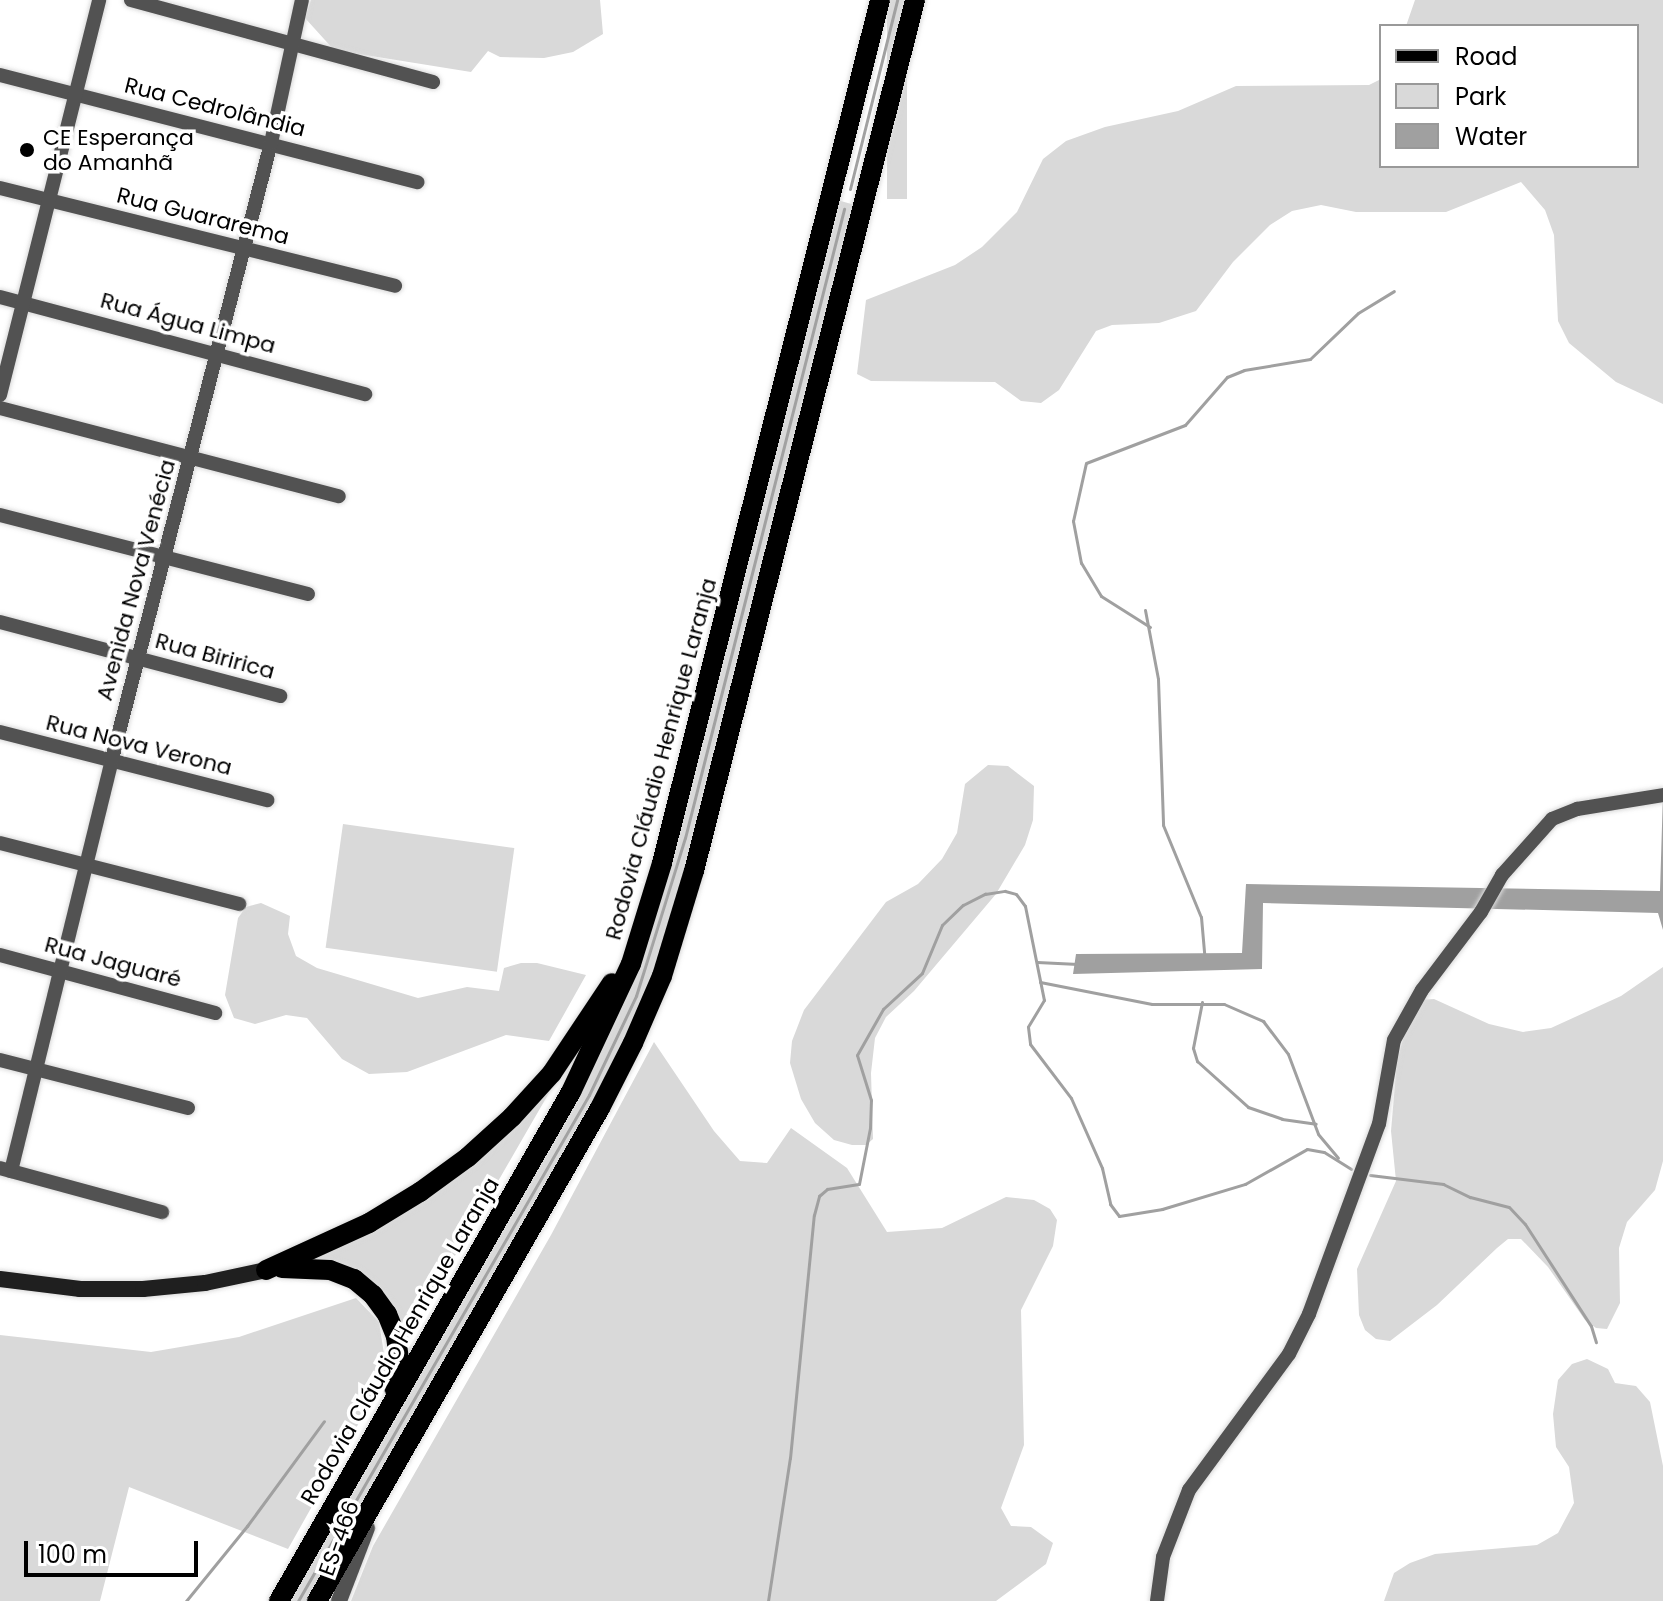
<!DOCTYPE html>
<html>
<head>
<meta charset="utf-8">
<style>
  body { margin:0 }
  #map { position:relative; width:1663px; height:1601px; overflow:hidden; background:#fff; font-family:Poppins,sans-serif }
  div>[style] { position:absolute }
  .green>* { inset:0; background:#d9d9d9; transform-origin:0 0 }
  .water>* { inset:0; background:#a0a0a0 }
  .stream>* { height:3px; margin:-1.5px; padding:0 1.5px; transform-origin:1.5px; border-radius:1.5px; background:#a0a0a0 }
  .roads { filter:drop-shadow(0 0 2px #dbdbdb) drop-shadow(0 0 2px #dbdbdb) }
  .minor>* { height:14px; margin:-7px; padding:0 7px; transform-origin:7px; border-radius:7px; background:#525252 }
  .tertiary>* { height:16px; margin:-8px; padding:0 8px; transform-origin:8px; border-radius:8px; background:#525252 }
  .secondary>* { height:16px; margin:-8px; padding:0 8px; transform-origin:8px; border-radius:8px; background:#1f1f1f }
  .primary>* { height:20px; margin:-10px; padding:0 10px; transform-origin:10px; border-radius:10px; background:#000 }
  .dots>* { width:22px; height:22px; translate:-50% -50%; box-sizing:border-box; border:4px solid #fff; border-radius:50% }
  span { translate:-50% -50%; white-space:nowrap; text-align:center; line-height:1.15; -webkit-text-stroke:7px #fff; paint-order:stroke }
  .street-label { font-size:22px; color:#000 }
  .poi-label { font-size:22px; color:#000 }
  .left { translate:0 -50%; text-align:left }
  .legend { position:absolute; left:1379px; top:24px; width:260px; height:144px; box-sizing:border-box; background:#fff; border:2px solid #999; margin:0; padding:10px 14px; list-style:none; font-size:24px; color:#000 }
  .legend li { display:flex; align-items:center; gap:16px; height:40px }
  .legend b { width:40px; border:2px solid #999 }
  .scale { position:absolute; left:24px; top:1541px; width:174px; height:36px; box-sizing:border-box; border:4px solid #000; border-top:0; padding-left:10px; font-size:24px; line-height:28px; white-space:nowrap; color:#000; -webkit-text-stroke:6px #fff; paint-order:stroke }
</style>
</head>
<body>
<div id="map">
  <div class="green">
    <div style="clip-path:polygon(311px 0,600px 0,603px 34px,573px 52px,544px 58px,500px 57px,488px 51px,471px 72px,334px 50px,305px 18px)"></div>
    <div style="left:887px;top:0;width:20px;height:199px"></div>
    <div style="clip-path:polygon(1415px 0,1663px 0,1663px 404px,1616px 382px,1569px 343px,1558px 321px,1554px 235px,1545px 210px,1521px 182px,1446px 212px,1356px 212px,1321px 205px,1292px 211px,1270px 225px,1233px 262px,1196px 311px,1159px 323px,1112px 325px,1096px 331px,1059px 390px,1041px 403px,1021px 401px,995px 382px,871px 381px,857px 374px,866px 300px,955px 265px,982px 247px,1017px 212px,1043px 159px,1066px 141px,1105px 127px,1178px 111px,1236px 86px,1369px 85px,1381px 79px,1381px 166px,1637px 166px,1637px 26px,1406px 26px)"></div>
    <div style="clip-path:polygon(837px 200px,855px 205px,678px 904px,628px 1040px,310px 1601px,287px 1601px,610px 1032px)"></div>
    <div style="clip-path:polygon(988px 765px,1008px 766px,1034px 786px,1033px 820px,1025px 845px,996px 894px,914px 991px,886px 1017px,875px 1038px,871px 1073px,873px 1139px,866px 1145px,852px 1145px,834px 1140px,815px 1123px,801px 1099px,790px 1063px,792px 1041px,804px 1010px,886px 902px,918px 884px,942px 859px,957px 833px,965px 784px)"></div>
    <div style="left:343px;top:824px;width:173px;height:125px;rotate:8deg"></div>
    <div style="clip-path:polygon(261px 903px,290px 916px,288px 934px,296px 956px,317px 968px,418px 998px,467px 987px,499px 991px,504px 968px,521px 963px,537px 963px,586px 975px,549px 1041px,506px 1035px,407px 1072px,369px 1074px,342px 1059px,307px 1018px,286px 1015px,255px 1024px,234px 1018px,225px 995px,238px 918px,246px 907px)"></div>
    <div style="clip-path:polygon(1663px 967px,1663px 1161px,1655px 1190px,1627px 1222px,1619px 1248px,1620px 1303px,1607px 1329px,1596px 1328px,1585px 1320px,1548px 1267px,1521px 1239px,1508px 1239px,1497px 1248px,1437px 1305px,1390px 1341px,1376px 1339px,1365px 1330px,1359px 1315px,1357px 1269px,1396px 1181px,1391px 1131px,1397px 1061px,1411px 1011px,1420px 1000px,1434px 999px,1489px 1024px,1523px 1032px,1551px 1028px,1621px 996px)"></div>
    <div style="clip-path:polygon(654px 1042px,714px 1131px,740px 1161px,767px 1163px,791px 1128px,847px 1168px,887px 1232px,942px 1228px,1006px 1197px,1034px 1200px,1050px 1209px,1057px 1220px,1053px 1246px,1021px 1310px,1024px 1445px,1001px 1508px,1011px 1526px,1031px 1527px,1053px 1543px,1046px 1564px,996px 1601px,351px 1601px,373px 1546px,551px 1235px)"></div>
    <div style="clip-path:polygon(561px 1072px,403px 1346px,401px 1333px,319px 1260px,306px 1258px,357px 1238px)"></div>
    <div style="clip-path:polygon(356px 1298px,379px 1322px,387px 1373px,288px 1549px,129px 1487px,100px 1601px,0 1601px,0 1335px,151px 1352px,239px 1337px)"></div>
    <div style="clip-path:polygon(1587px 1359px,1608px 1369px,1615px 1383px,1636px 1386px,1650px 1402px,1663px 1466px,1663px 1601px,1384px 1601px,1394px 1573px,1410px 1563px,1435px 1554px,1537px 1545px,1558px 1533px,1574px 1503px,1569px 1467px,1556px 1447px,1553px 1414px,1558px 1380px,1572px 1364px)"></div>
  </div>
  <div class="water">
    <div style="clip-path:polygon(1663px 793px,1663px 930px,1658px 913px,1263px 903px,1262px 969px,1073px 974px,1076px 954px,1242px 953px,1246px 884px,1660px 891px)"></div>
  </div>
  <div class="stream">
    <div style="left:850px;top:189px;width:195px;rotate:-76deg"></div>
    <div style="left:1145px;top:610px;width:70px;rotate:79.3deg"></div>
    <div style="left:1158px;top:679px;width:146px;rotate:88deg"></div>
    <div style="left:1163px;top:825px;width:100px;rotate:67.6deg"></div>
    <div style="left:1201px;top:917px;width:37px;rotate:85deg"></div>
    <div style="left:1150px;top:627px;width:58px;rotate:-147.7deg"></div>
    <div style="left:1101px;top:596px;width:39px;rotate:-121deg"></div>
    <div style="left:1081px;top:563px;width:43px;rotate:-100.8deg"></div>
    <div style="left:1073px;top:521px;width:59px;rotate:-77.4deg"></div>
    <div style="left:1086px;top:463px;width:106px;rotate:-21deg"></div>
    <div style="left:1185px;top:425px;width:64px;rotate:-48.8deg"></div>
    <div style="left:1227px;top:377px;width:18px;rotate:-22deg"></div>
    <div style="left:1244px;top:370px;width:67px;rotate:-9.5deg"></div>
    <div style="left:1310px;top:359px;width:66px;rotate:-43.8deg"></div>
    <div style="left:1358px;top:313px;width:42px;rotate:-31.4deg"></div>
    <div style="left:1037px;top:962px;width:41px;rotate:2.8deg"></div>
    <div style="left:1040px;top:982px;width:114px;rotate:11.1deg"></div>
    <div style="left:1152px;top:1004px;width:72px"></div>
    <div style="left:1224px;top:1004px;width:43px;rotate:23.6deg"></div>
    <div style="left:1263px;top:1021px;width:41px;rotate:52.9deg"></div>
    <div style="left:1288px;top:1054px;width:85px;rotate:69.4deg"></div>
    <div style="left:1318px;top:1134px;width:31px;rotate:50deg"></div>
    <div style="left:1202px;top:1002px;width:47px;rotate:101.1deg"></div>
    <div style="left:1193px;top:1048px;width:14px;rotate:73deg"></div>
    <div style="left:1197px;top:1061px;width:69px;rotate:42deg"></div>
    <div style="left:1248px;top:1107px;width:36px;rotate:19deg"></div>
    <div style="left:1282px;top:1119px;width:34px;rotate:8deg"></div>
    <div style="left:1370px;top:1175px;width:74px;rotate:7deg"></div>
    <div style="left:1443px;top:1184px;width:30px;rotate:26deg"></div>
    <div style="left:1470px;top:1197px;width:40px;rotate:14.4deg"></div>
    <div style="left:1509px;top:1207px;width:23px;rotate:47deg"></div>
    <div style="left:1525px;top:1224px;width:121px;rotate:57.1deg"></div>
    <div style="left:1591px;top:1326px;width:17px;rotate:73deg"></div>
    <div style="left:186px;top:1601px;width:97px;rotate:-50.9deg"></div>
    <div style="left:247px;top:1526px;width:130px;rotate:-53.7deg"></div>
    <div style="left:298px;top:1601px;width:584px;rotate:-60.1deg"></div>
    <div style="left:589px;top:1095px;width:110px;rotate:-64.6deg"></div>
    <div style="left:636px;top:996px;width:165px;rotate:-72.8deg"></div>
    <div style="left:685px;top:838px;width:649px;rotate:-75.81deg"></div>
    <div style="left:768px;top:1601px;width:145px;rotate:-81.3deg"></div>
    <div style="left:790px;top:1458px;width:244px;rotate:-84.4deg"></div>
    <div style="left:814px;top:1215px;width:20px;rotate:-75deg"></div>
    <div style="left:819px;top:1196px;width:11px;rotate:-41deg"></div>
    <div style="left:827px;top:1189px;width:32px;rotate:-9deg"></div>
    <div style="left:859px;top:1184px;width:57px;rotate:-78.9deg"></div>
    <div style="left:870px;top:1128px;width:28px;rotate:-88deg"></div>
    <div style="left:871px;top:1100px;width:47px;rotate:-107.3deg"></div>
    <div style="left:857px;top:1055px;width:53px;rotate:-60.5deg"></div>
    <div style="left:883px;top:1009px;width:53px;rotate:-42.7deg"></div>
    <div style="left:922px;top:973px;width:52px;rotate:-67.4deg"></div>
    <div style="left:942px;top:925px;width:29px;rotate:-44deg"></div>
    <div style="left:963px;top:905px;width:25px;rotate:-27deg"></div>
    <div style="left:985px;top:894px;width:20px;rotate:-9deg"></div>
    <div style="left:1005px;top:891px;width:11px;rotate:15deg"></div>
    <div style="left:1016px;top:894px;width:15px;rotate:53deg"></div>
    <div style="left:1025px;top:906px;width:96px;rotate:78.6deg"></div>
    <div style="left:1044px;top:1000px;width:31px;rotate:121deg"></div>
    <div style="left:1028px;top:1027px;width:17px;rotate:83deg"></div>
    <div style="left:1030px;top:1044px;width:68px;rotate:52.8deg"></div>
    <div style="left:1071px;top:1098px;width:77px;rotate:66.1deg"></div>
    <div style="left:1102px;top:1168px;width:37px;rotate:77deg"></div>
    <div style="left:1110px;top:1204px;width:15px;rotate:53deg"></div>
    <div style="left:1119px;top:1216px;width:44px;rotate:-9.2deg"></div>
    <div style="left:1162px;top:1209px;width:87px;rotate:-16.8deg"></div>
    <div style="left:1245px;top:1184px;width:71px;rotate:-29.4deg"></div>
    <div style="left:1307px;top:1149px;width:17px;rotate:10deg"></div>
    <div style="left:1324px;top:1152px;width:32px;rotate:32deg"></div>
  </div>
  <div class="roads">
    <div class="minor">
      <div style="left:131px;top:0;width:313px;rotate:15.2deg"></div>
      <div style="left:0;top:75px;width:431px;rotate:14.4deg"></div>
      <div style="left:0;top:188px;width:407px;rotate:13.9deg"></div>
      <div style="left:0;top:297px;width:378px;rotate:14.9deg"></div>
      <div style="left:0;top:395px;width:407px;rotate:-75.9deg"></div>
      <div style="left:0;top:408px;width:350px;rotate:14.6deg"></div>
      <div style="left:0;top:515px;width:318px;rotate:14.4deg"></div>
      <div style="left:0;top:622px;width:290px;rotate:14.8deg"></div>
      <div style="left:0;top:732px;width:276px;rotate:14.3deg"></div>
      <div style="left:0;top:843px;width:247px;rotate:14.3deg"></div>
      <div style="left:0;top:955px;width:223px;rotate:15.1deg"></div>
      <div style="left:0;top:1060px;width:194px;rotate:14.3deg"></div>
      <div style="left:0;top:1168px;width:168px;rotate:15.2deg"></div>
      <div style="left:11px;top:1171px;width:424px;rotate:-76.2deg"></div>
      <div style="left:112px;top:759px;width:636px;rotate:-75.53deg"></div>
      <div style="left:271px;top:143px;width:146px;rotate:-77.8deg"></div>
      <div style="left:1157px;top:1601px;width:44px;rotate:-82.2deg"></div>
      <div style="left:1163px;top:1557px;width:72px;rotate:-68.8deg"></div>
      <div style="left:1189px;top:1490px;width:169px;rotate:-53.7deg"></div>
      <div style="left:1289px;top:1354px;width:45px;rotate:-63.4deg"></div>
      <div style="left:1309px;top:1314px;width:202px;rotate:-69.8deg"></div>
      <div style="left:1379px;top:1124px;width:85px;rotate:-79.9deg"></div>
      <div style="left:1394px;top:1040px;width:57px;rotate:-60.8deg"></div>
      <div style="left:1422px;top:990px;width:98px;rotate:-52.9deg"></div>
      <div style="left:1481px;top:912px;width:43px;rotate:-60.4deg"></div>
      <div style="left:1502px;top:875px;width:75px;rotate:-48.2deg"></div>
      <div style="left:1552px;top:819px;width:27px;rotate:-22deg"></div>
      <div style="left:1577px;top:809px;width:87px;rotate:-9.2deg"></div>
    </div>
    <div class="tertiary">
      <div style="left:339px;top:1601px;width:78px;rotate:-69deg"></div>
    </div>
    <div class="secondary">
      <div style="left:0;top:1279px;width:81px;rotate:7.1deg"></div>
      <div style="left:80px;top:1289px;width:63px"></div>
      <div style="left:143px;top:1289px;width:62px;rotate:-5.5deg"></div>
      <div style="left:205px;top:1283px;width:62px;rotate:-12deg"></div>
    </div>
    <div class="primary">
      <div style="left:282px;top:1268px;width:48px;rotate:2.4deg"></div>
      <div style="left:330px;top:1270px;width:26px;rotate:21deg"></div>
      <div style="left:354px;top:1279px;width:25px;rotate:40deg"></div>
      <div style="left:373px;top:1295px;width:24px;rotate:54deg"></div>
      <div style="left:387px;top:1314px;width:24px;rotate:68deg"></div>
      <div style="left:396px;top:1336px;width:23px;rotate:83deg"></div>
      <div style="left:399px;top:1359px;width:30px;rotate:99deg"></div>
      <div style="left:266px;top:1270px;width:113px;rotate:-24.5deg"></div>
      <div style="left:369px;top:1223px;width:60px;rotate:-31.3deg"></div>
      <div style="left:420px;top:1192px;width:59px;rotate:-36.1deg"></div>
      <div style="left:468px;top:1157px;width:59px;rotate:-42.3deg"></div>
      <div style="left:512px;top:1117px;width:59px;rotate:-47.7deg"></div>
      <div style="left:552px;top:1073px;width:108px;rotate:-56.3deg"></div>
      <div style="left:279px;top:1601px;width:587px;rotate:-60.16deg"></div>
      <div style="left:571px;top:1092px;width:141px;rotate:-64.9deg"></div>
      <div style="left:631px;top:964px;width:106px;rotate:-72.9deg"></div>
      <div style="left:662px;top:863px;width:890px;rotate:-75.82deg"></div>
      <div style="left:317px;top:1601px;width:568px;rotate:-60.14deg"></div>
      <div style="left:600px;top:1108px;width:73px;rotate:-63.1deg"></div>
      <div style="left:633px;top:1043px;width:73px;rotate:-66.6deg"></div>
      <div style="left:662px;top:976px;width:110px;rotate:-73.1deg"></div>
      <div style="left:694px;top:871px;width:899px;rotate:-75.76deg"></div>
    </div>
  </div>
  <div class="dots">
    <div style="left:27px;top:150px;background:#000"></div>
  </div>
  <div class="street-label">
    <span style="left:215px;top:107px;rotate:14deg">Rua Cedrolândia</span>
    <span style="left:203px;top:216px;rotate:14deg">Rua Guararema</span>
    <span style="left:188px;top:323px;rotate:15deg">Rua Água Limpa</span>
    <span style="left:136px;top:580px;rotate:-75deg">Avenida Nova Venécia</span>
    <span style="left:215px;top:656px;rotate:15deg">Rua Biririca</span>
    <span style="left:139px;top:745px;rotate:14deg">Rua Nova Verona</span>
    <span style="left:661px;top:759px;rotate:-75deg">Rodovia Cláudio Henrique Laranja</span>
    <span style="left:113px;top:962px;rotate:15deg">Rua Jaguaré</span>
    <span style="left:400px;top:1341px;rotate:-60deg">Rodovia Cláudio Henrique Laranja</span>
    <span style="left:339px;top:1538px;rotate:-70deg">ES-466</span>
  </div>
  <div class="poi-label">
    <span class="left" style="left:43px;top:150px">CE Esperança<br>do Amanhã</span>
  </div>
  <ul class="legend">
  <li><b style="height:10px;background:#000"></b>Road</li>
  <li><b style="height:22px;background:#d9d9d9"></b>Park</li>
  <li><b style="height:22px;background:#a0a0a0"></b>Water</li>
  </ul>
  <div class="scale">100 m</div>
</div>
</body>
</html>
